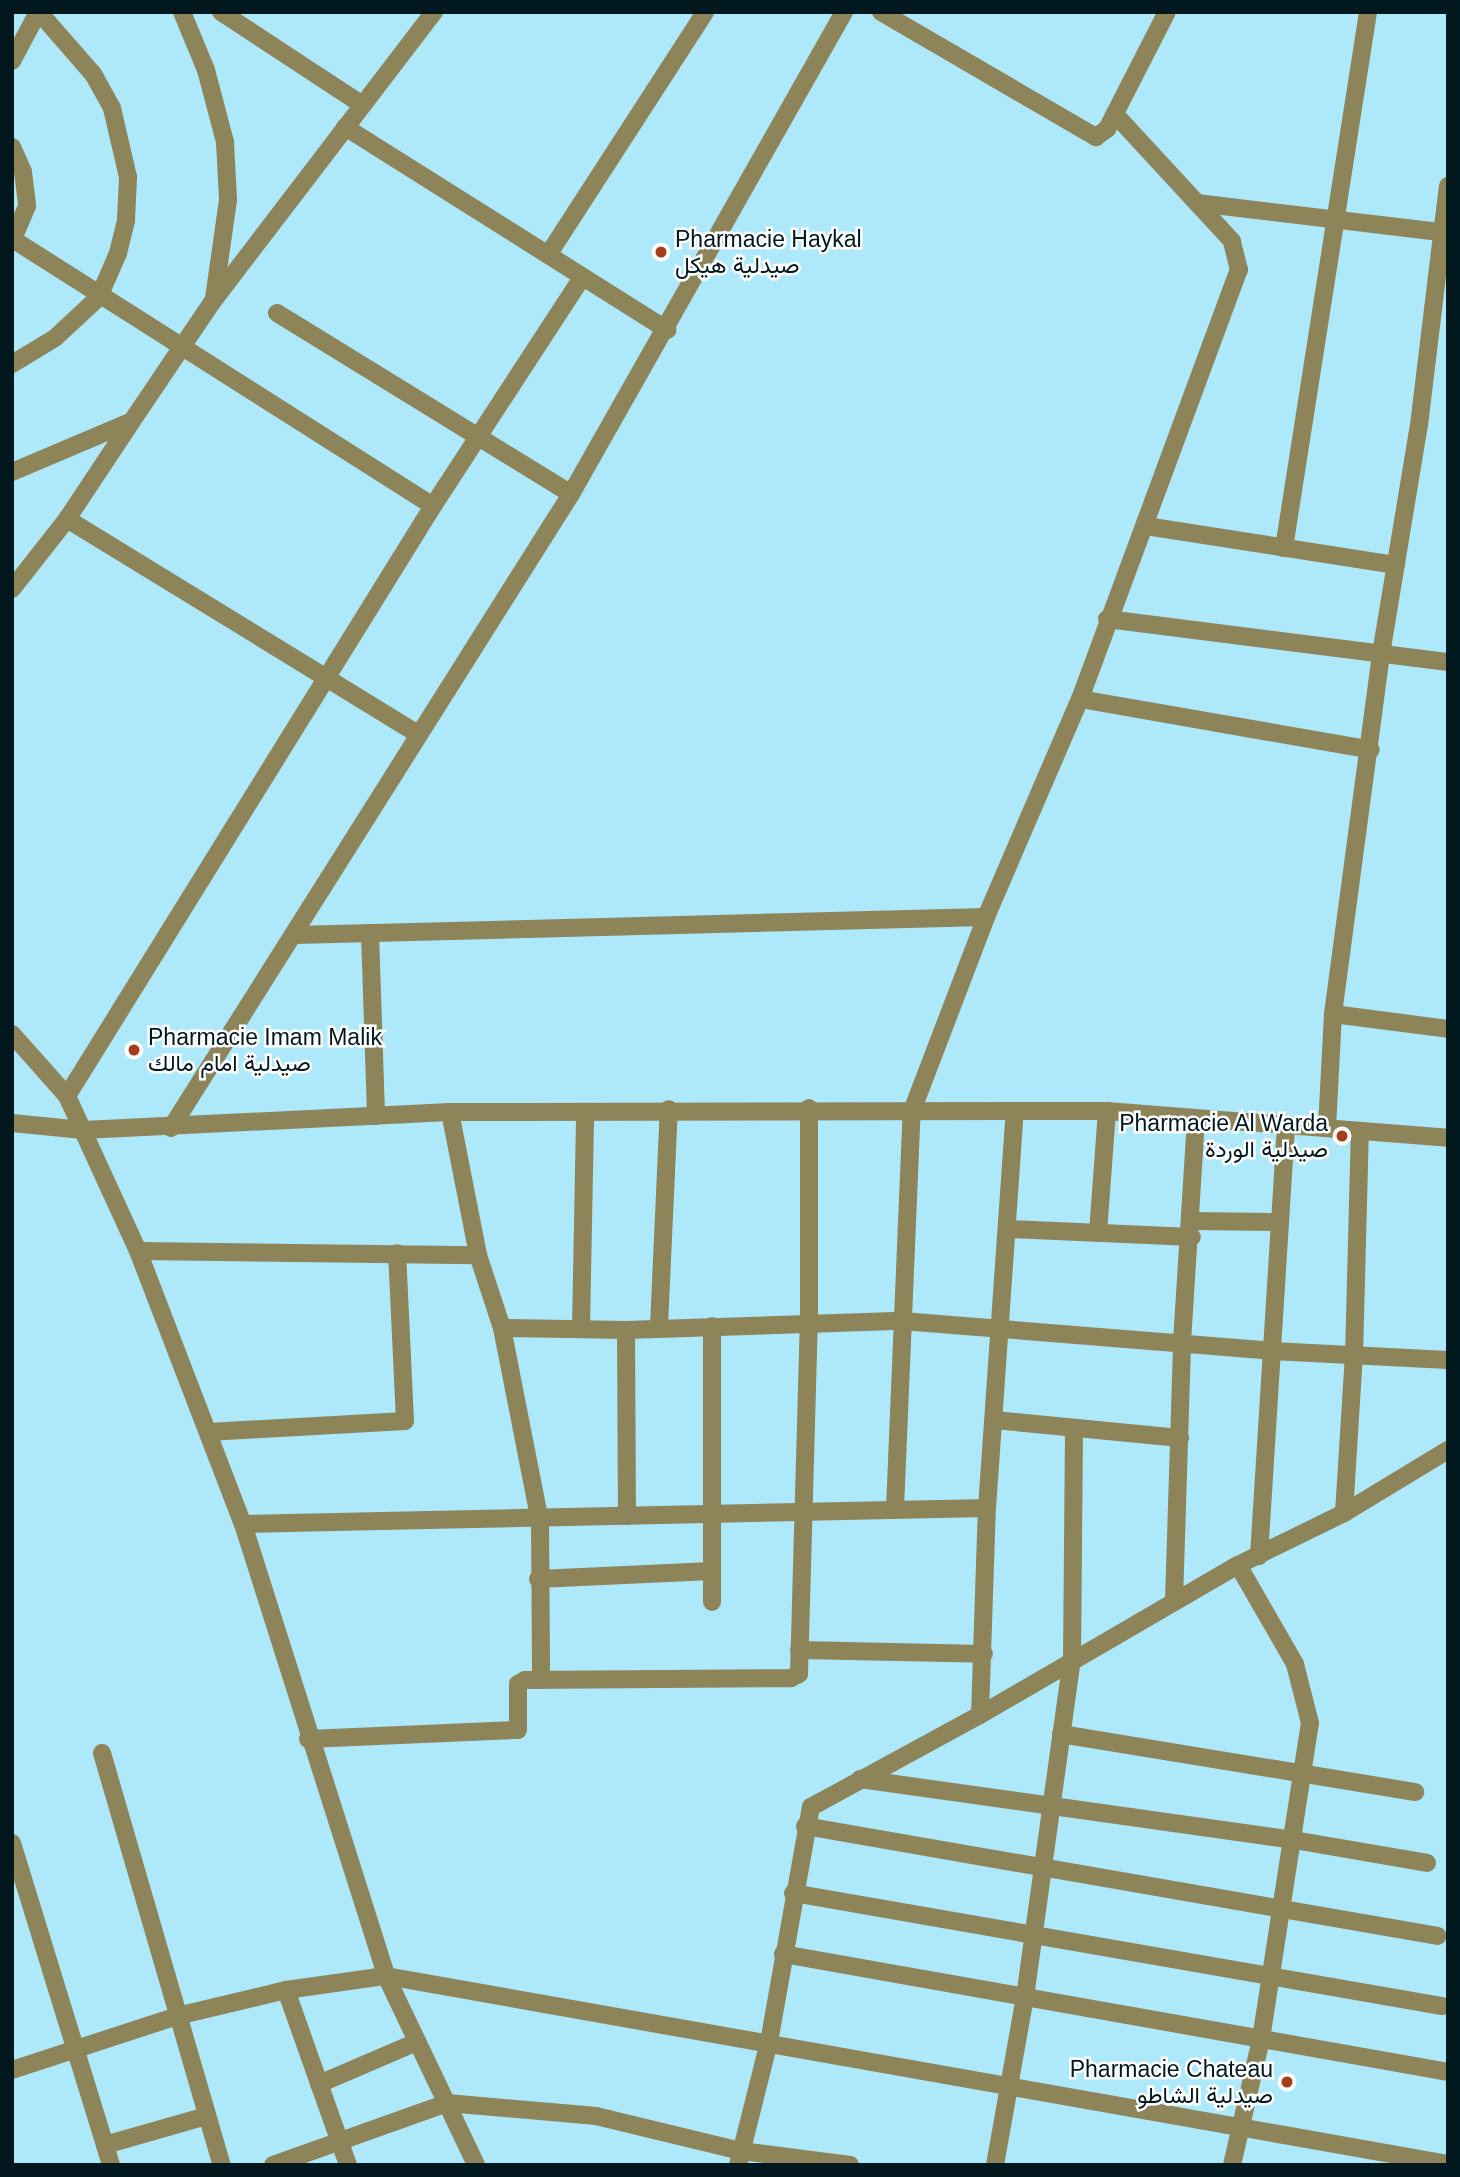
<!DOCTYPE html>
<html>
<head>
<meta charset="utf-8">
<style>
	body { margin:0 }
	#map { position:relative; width:1460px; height:2177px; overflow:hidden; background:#ade9fb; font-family:Helvetica,Vazirmatn,sans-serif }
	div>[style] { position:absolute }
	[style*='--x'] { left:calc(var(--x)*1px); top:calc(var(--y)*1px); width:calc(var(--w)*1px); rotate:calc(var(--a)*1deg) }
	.minor>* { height:18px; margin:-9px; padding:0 9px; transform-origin:9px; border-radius:9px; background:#8e8459 }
	.dots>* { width:19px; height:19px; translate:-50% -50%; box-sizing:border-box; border:4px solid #fff; border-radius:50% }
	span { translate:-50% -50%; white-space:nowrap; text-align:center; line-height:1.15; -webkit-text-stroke:5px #fff; paint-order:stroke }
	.poi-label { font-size:23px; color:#01181e }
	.left { translate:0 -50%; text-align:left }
	.right { translate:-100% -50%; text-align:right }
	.frame { position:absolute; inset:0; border:14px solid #01181e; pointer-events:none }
</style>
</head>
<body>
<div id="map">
	<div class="minor">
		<i style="--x:182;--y:12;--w:63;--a:67.5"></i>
		<i style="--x:206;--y:70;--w:74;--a:75.2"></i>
		<i style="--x:225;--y:142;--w:58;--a:87"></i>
		<i style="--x:228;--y:200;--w:99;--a:98.1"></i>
		<i style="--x:221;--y:12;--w:168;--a:33.3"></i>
		<i style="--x:881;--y:12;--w:249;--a:30.2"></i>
		<i style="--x:1096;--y:137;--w:14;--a:-36"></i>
		<i style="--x:1107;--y:129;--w:131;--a:-62.9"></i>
		<i style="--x:12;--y:61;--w:55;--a:-62"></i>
		<i style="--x:345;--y:127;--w:381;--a:32.2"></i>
		<i style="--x:12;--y:147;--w:27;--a:66"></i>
		<i style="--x:23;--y:172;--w:34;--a:83"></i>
		<i style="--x:27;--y:206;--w:39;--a:113"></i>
		<i style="--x:1197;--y:203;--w:253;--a:6.8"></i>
		<i style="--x:14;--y:240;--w:496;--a:32.4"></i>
		<i style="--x:548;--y:255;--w:289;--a:-57.1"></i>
		<i style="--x:277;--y:313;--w:345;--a:31.6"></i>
		<i style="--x:12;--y:364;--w:50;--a:-31.2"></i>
		<i style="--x:55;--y:338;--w:60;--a:-43"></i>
		<i style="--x:99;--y:297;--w:48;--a:-66.6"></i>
		<i style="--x:118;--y:253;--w:34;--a:-76"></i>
		<i style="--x:126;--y:220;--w:43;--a:-87.3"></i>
		<i style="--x:128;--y:177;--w:71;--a:-103.1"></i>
		<i style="--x:112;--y:108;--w:39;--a:-119"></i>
		<i style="--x:93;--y:74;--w:82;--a:-131.1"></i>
		<i style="--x:12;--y:472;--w:130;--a:-23"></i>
		<i style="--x:132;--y:421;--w:145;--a:-56"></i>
		<i style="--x:213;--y:301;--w:364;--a:-52.6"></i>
		<i style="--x:67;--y:519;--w:409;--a:31.5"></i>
		<i style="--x:1146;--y:526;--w:253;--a:8.9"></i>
		<i style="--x:1284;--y:548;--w:543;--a:-81.09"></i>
		<i style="--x:12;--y:589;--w:89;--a:-51.8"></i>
		<i style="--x:67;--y:519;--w:114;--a:-56.4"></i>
		<i style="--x:1107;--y:619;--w:344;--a:7.2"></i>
		<i style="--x:1080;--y:699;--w:295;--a:9.9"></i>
		<i style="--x:370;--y:933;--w:183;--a:88.1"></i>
		<i style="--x:295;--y:935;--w:691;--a:-1.49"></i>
		<i style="--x:1333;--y:1014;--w:116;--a:7.4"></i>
		<i style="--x:12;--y:1034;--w:83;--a:48.4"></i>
		<i style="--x:67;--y:1096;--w:170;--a:65.4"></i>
		<i style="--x:138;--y:1251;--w:292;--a:69"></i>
		<i style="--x:243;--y:1524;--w:474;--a:72.4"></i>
		<i style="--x:386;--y:1976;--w:209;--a:64.5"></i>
		<i style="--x:67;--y:1096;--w:694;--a:-58.19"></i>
		<i style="--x:433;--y:506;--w:273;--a:-56.9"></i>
		<i style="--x:450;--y:1112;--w:146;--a:78.9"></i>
		<i style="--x:478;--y:1255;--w:77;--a:71.8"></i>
		<i style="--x:502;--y:1328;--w:197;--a:78.9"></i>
		<i style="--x:540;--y:1521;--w:159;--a:89.6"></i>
		<i style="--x:12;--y:1123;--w:71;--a:5.6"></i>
		<i style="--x:83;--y:1130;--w:367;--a:-2.8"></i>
		<i style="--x:450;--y:1112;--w:657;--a:-0.09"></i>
		<i style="--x:1107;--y:1111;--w:342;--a:4.5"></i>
		<i style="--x:171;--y:1128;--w:750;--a:-57.75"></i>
		<i style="--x:571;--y:494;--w:554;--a:-60.47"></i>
		<i style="--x:1327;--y:1128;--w:114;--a:-87"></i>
		<i style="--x:1333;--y:1014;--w:363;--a:-82.4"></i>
		<i style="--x:1381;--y:654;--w:232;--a:-80.6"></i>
		<i style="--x:1419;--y:425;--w:241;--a:-83.1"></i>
		<i style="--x:1193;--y:1221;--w:87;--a:0.7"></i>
		<i style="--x:1009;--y:1229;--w:183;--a:2.5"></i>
		<i style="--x:1098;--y:1233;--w:122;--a:-85.8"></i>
		<i style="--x:138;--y:1251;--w:340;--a:0.7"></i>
		<i style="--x:659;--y:1326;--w:217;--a:-87.4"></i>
		<i style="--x:502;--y:1328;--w:124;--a:0.9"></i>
		<i style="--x:626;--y:1330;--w:276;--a:-1.9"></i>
		<i style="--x:902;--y:1321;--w:371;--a:4.6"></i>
		<i style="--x:1272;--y:1351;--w:176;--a:2.9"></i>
		<i style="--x:581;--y:1328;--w:216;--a:-88.9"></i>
		<i style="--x:626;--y:1330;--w:186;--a:89.7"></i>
		<i style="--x:994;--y:1420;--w:187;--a:5.5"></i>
		<i style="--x:208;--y:1432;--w:197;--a:-3.2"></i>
		<i style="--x:405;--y:1421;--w:168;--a:-92.7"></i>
		<i style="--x:895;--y:1509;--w:398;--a:-87.6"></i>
		<i style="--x:912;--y:1111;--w:208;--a:-69.1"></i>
		<i style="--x:986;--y:917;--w:237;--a:-66.7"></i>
		<i style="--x:1080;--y:699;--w:458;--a:-69.7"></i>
		<i style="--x:1239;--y:270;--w:30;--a:-104"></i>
		<i style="--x:1232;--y:241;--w:173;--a:-132.7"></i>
		<i style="--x:1344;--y:1513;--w:157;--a:-86.4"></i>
		<i style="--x:1354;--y:1356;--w:225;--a:-88.5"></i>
		<i style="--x:243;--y:1524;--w:744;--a:-1.23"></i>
		<i style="--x:1259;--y:1556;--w:432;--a:-86.4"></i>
		<i style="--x:538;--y:1579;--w:174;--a:-2.6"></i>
		<i style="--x:1174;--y:1601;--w:259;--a:-88.2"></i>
		<i style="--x:1182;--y:1342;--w:224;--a:-86.4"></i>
		<i style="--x:712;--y:1602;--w:276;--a:-90"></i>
		<i style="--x:799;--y:1650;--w:185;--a:1.2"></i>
		<i style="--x:980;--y:1715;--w:207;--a:-88.1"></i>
		<i style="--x:987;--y:1508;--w:397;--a:-86"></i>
		<i style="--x:1061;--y:1734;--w:359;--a:9.3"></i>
		<i style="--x:308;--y:1739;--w:210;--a:-2.5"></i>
		<i style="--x:518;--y:1730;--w:46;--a:-90"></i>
		<i style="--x:518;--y:1684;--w:8;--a:-30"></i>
		<i style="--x:525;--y:1680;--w:266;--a:-0.4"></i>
		<i style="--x:791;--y:1678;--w:9;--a:-27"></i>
		<i style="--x:799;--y:1674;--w:352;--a:-88.4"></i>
		<i style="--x:809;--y:1322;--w:214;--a:-90"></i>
		<i style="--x:102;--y:1753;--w:429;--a:73.8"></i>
		<i style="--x:860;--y:1779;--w:438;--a:8"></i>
		<i style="--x:1294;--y:1840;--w:135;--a:9.8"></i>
		<i style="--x:805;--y:1826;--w:642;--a:9.86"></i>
		<i style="--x:12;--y:1843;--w:337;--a:72.9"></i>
		<i style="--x:793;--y:1893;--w:659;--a:9.88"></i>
		<i style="--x:783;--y:1954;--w:675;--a:10.06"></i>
		<i style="--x:286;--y:1990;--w:186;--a:70.5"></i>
		<i style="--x:12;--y:2070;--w:174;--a:-18.1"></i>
		<i style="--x:177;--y:2016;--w:112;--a:-13.4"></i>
		<i style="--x:286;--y:1990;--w:101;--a:-8"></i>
		<i style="--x:386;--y:1976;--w:1079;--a:10.04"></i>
		<i style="--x:319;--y:2084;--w:107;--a:-23.2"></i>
		<i style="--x:105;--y:2145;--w:105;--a:-16"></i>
		<i style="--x:273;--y:2165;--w:185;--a:-19.6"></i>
		<i style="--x:447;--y:2103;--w:150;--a:5"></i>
		<i style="--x:596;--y:2116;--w:149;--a:13.6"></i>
		<i style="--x:741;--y:2151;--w:110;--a:7.3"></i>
		<i style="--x:738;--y:2165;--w:127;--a:-75.9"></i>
		<i style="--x:769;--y:2042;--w:239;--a:-79.9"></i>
		<i style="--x:811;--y:1807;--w:192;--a:-28.6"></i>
		<i style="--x:980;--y:1715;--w:298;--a:-30.2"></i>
		<i style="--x:1238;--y:1565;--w:118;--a:-26.1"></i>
		<i style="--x:1344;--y:1513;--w:122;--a:-31.2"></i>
		<i style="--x:995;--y:2165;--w:171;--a:-79.9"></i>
		<i style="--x:1025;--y:1997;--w:340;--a:-82.1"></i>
		<i style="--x:1072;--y:1660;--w:232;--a:-89.5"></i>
		<i style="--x:1232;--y:2165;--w:129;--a:-77"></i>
		<i style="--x:1261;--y:2039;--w:320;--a:-81.2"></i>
		<i style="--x:1310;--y:1723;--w:61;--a:-104.3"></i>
		<i style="--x:1295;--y:1664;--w:114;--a:-119.9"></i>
	</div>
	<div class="dots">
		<i style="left:661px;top:252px;background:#a53d1c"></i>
		<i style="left:134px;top:1050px;background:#a53d1c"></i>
		<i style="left:1342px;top:1136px;background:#a53d1c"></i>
		<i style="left:1287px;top:2082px;background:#a53d1c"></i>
	</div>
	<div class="poi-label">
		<span class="left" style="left:675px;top:252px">Pharmacie Haykal<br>صيدلية هيكل</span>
		<span class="left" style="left:148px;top:1050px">Pharmacie Imam Malik<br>صيدلية امام مالك</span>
		<span class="right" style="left:1328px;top:1136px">Pharmacie Al Warda<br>صيدلية الوردة</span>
		<span class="right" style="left:1273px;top:2082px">Pharmacie Chateau<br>صيدلية الشاطو</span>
	</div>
	<div class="frame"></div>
</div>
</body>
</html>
